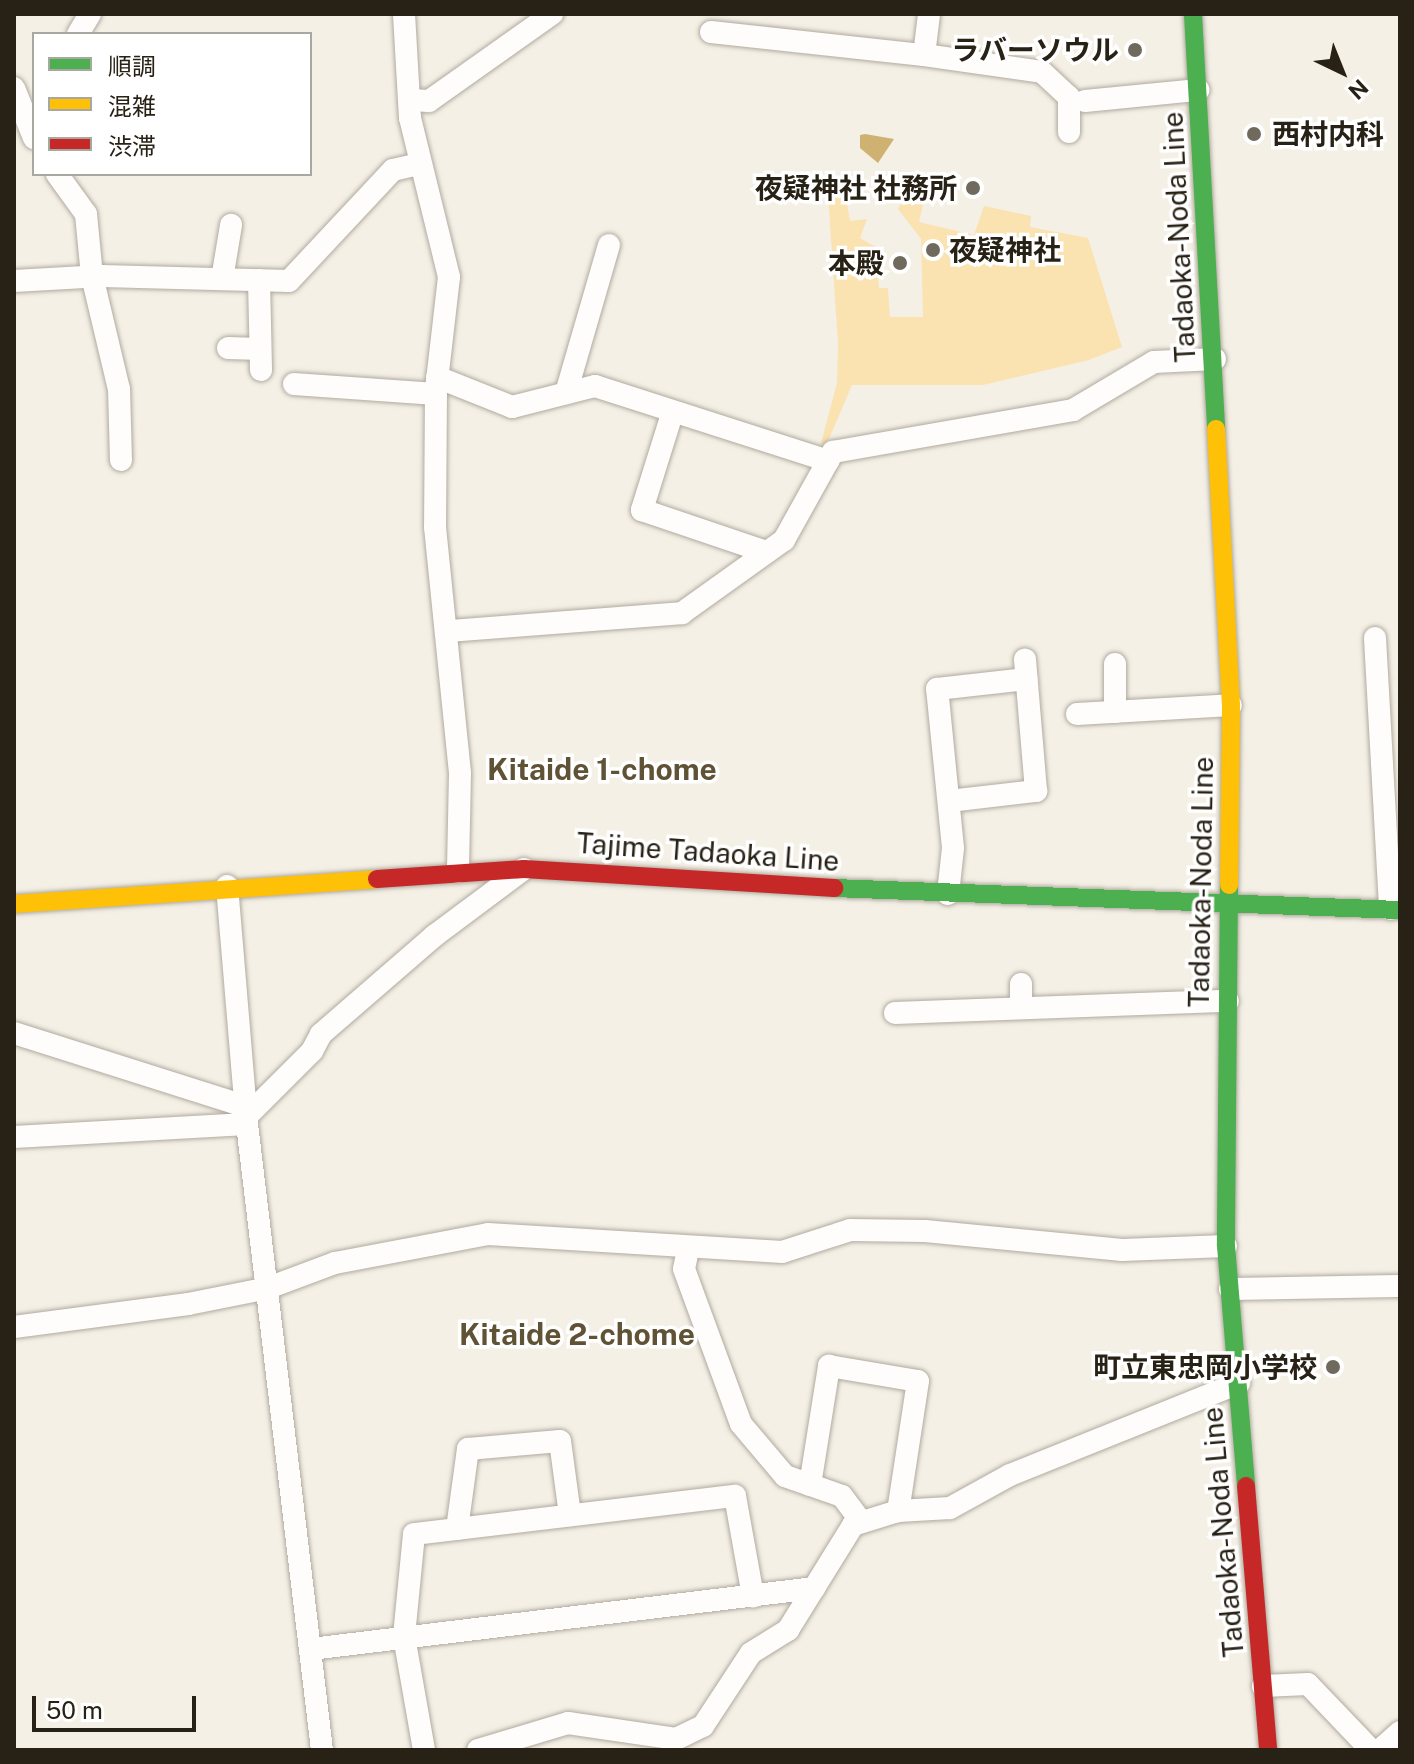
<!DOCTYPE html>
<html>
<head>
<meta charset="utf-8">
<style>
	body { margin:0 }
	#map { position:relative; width:1414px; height:1764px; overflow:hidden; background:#f5f0e5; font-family:"Public Sans","Noto Sans JP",sans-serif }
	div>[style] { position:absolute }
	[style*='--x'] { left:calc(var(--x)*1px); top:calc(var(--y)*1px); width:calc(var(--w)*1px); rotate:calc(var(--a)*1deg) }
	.green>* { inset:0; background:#fae2b1 }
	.water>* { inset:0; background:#cfb271 }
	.roads { filter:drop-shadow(0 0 2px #b0aaa0) drop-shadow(0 0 2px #b0aaa0) }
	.street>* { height:22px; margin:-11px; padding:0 11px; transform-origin:11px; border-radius:11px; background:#fefdfb }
	.fast>* { height:18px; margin:-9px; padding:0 9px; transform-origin:9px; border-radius:9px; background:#4caf50 }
	.slow>* { height:18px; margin:-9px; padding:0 9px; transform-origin:9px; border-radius:9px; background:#ffc107 }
	.jam>* { height:18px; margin:-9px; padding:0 9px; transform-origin:9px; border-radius:9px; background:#c62828 }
	.dots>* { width:22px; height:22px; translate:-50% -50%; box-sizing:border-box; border:4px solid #fff; border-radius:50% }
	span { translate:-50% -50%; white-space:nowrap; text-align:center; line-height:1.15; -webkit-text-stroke:7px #fff; paint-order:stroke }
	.poi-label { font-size:28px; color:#282216; font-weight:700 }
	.right { translate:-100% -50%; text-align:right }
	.left { translate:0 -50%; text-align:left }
	.street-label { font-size:28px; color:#282216 }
	.neighbourhood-label { font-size:30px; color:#605235; font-weight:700 }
	.frame { position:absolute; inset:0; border:16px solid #282216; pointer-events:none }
	.legend { position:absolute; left:32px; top:32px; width:280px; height:144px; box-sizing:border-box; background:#fff; border:2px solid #a9a7a2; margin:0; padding:10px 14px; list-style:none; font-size:24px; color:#282216 }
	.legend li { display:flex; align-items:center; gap:16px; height:40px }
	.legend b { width:40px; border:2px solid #a9a7a2 }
	.north { position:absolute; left:1302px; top:32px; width:80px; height:80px; -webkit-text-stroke:6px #fff; paint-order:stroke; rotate:137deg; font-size:22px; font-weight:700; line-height:32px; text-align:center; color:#282216 }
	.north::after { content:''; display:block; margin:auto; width:28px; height:36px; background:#282216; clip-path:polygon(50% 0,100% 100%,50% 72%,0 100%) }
	.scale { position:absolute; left:32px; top:1696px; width:164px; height:36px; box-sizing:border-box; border:4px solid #282216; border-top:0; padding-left:10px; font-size:24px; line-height:28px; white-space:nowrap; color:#282216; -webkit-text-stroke:6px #fff; paint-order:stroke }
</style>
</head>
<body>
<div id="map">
	<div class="green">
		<i style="clip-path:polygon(907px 191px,925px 196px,919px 222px,974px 235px,984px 206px,1031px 216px,1030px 227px,1088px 238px,1122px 347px,1089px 360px,983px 385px,852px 385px,826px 446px,821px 443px,837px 383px,838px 343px,828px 193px,845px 192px,850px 221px,867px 219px,860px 238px,876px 247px,879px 288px,888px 288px,890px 317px,923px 317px,921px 239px,898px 209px)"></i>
	</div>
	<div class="water">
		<i style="clip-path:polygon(865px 134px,894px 139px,878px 163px,860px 148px,860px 135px)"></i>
	</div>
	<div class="roads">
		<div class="street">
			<i style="--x:404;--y:14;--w:104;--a:86.7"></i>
			<i style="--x:410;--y:118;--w:164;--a:76.2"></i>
			<i style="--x:449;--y:277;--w:114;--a:96.6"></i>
			<i style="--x:436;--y:390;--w:137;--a:90.4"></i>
			<i style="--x:435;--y:527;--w:247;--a:84.2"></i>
			<i style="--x:460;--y:773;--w:99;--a:91.2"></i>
			<i style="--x:711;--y:32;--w:214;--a:6.2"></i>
			<i style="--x:924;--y:55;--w:41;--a:-83"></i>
			<i style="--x:78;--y:34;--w:23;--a:-59"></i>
			<i style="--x:924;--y:55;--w:119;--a:8.2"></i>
			<i style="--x:1042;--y:72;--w:37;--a:43"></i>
			<i style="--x:1069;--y:97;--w:35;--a:90"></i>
			<i style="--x:14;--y:88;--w:54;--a:68.2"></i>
			<i style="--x:410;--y:100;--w:19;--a:3"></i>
			<i style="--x:429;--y:101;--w:151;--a:-35.3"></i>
			<i style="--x:1085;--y:101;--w:114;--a:-5.6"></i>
			<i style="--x:57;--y:174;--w:49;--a:54.1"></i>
			<i style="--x:86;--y:214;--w:62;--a:84.5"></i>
			<i style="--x:92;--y:276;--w:116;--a:76.6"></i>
			<i style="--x:119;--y:389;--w:71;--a:88.4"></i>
			<i style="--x:222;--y:279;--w:55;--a:-80.5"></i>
			<i style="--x:259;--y:280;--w:90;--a:88.7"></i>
			<i style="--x:14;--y:281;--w:88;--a:-3.3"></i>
			<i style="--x:102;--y:276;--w:187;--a:1.5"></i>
			<i style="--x:289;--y:281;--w:152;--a:-46.9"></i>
			<i style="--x:393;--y:170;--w:26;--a:-13"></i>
			<i style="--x:228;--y:348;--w:32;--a:2"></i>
			<i style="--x:437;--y:377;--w:81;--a:21.8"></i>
			<i style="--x:512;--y:407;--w:86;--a:-14.2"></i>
			<i style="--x:595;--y:386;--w:245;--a:17.8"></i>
			<i style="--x:294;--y:384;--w:142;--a:4"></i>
			<i style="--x:566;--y:393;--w:154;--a:-73.8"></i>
			<i style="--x:672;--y:414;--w:101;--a:107.4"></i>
			<i style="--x:642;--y:510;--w:131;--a:18.7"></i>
			<i style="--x:449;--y:631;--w:234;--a:-4.4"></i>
			<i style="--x:682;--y:613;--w:125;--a:-35.6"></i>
			<i style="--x:784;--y:540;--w:101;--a:-60.9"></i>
			<i style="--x:833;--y:452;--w:244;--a:-9.9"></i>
			<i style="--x:1073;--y:410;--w:94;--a:-30.7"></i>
			<i style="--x:1154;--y:362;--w:61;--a:-2.8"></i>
			<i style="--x:1375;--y:638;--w:271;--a:86.8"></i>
			<i style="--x:1115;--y:664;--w:48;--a:90"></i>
			<i style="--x:1077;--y:714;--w:154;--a:-3.3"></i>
			<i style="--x:949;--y:801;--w:88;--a:-6.6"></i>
			<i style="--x:1036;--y:791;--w:132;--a:-94.8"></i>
			<i style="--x:227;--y:886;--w:239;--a:85.2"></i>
			<i style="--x:247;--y:1124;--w:630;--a:83.17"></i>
			<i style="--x:948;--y:894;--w:46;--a:-83.8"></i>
			<i style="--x:953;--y:848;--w:160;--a:-95.7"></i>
			<i style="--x:937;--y:689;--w:90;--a:-6.4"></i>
			<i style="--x:1021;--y:984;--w:22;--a:90"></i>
			<i style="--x:895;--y:1013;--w:333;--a:-2.1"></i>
			<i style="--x:14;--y:1033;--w:244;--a:17.6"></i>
			<i style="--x:248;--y:1115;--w:91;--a:-45"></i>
			<i style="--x:312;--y:1051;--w:19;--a:-62"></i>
			<i style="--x:321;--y:1034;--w:150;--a:-40.9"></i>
			<i style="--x:434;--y:936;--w:112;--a:-36.7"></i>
			<i style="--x:14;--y:1137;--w:233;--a:-3.2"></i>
			<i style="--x:688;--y:1250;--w:19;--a:102"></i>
			<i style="--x:684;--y:1269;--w:165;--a:69.8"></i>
			<i style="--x:741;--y:1424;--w:68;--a:49.8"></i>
			<i style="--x:785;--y:1476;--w:60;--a:19.3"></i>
			<i style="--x:842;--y:1496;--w:31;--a:53"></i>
			<i style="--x:1230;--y:1289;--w:170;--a:-1"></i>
			<i style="--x:14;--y:1327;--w:176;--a:-7.5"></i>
			<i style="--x:188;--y:1304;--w:82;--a:-11.3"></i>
			<i style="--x:268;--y:1288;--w:72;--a:-20.5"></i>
			<i style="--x:335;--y:1263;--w:156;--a:-10.7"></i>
			<i style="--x:488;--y:1234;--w:295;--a:3.5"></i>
			<i style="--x:782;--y:1252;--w:71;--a:-17.9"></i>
			<i style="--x:850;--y:1230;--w:75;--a:0.8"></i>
			<i style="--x:925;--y:1231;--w:198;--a:5.5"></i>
			<i style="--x:1122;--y:1250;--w:104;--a:-2.2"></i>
			<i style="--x:810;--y:1485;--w:121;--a:-80.9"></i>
			<i style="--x:829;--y:1366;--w:90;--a:9.6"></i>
			<i style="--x:918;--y:1381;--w:132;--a:98.7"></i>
			<i style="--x:457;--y:1529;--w:81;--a:-82.2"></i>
			<i style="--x:468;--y:1449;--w:92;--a:-5"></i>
			<i style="--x:560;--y:1441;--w:75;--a:82.3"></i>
			<i style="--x:311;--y:1649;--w:507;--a:-6.91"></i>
			<i style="--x:1263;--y:1686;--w:45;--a:-2.5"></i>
			<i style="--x:1308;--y:1684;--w:91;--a:46.3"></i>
			<i style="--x:424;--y:1750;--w:116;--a:-100"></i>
			<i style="--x:404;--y:1636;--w:102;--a:-84.4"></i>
			<i style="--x:414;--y:1534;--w:323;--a:-6.8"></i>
			<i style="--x:735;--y:1496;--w:102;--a:79.8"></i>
			<i style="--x:478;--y:1750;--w:94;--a:-16.7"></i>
			<i style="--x:568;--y:1723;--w:109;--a:8.4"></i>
			<i style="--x:676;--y:1739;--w:30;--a:-26"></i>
			<i style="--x:703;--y:1726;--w:87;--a:-56.7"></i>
			<i style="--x:751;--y:1653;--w:44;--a:-31.9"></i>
			<i style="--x:788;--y:1630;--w:123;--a:-58.2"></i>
			<i style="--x:853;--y:1525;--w:47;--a:-17.3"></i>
			<i style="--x:898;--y:1511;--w:52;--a:-3.3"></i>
			<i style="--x:950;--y:1508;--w:68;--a:-28.8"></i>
			<i style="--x:1010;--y:1475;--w:247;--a:-21.9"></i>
			<i style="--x:1380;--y:1750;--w:27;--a:-42"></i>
		</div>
		<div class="fast">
			<i style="--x:1193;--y:14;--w:416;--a:86.8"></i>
			<i style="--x:1229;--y:885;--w:361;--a:90.5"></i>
			<i style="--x:1226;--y:1246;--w:241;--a:85.2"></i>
			<i style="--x:834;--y:888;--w:566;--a:2.23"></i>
		</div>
		<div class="slow">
			<i style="--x:1216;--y:429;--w:276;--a:86.9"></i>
			<i style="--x:1231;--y:705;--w:180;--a:90.6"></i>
			<i style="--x:14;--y:904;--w:364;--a:-3.9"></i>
		</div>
		<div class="jam">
			<i style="--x:377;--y:879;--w:147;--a:-3.9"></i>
			<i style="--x:524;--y:869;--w:311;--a:3.5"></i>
			<i style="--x:1246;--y:1486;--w:265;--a:85.2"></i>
		</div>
	</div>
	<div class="dots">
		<i style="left:1135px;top:50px;background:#706a5e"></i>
		<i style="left:1254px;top:134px;background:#706a5e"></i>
		<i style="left:973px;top:188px;background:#706a5e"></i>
		<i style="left:933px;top:250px;background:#706a5e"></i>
		<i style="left:900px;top:263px;background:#706a5e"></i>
		<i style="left:1333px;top:1367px;background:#706a5e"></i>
	</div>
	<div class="poi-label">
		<span class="right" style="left:1119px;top:50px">ラバーソウル</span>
		<span class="left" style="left:1272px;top:134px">西村内科</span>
		<span class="right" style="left:957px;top:188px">夜疑神社 社務所</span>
		<span class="left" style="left:949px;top:250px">夜疑神社</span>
		<span class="right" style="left:884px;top:263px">本殿</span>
		<span class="right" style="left:1317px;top:1367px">町立東忠岡小学校</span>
	</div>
	<div class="street-label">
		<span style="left:1179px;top:237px;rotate:-93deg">Tadaoka-Noda Line</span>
		<span style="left:708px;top:852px;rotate:4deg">Tajime Tadaoka Line</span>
		<span style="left:1201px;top:882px;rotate:-89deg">Tadaoka-Noda Line</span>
		<span style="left:1223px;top:1532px;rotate:-95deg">Tadaoka-Noda Line</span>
	</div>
	<div class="neighbourhood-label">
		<span style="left:602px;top:769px">Kitaide 1-chome</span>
		<span style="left:577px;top:1334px">Kitaide 2-chome</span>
	</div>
	<div class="frame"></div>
	<ul class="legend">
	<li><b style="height:10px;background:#4caf50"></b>順調</li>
	<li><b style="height:10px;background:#ffc107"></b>混雑</li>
	<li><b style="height:10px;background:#c62828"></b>渋滞</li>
	</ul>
	<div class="north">N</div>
	<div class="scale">50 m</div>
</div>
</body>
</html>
